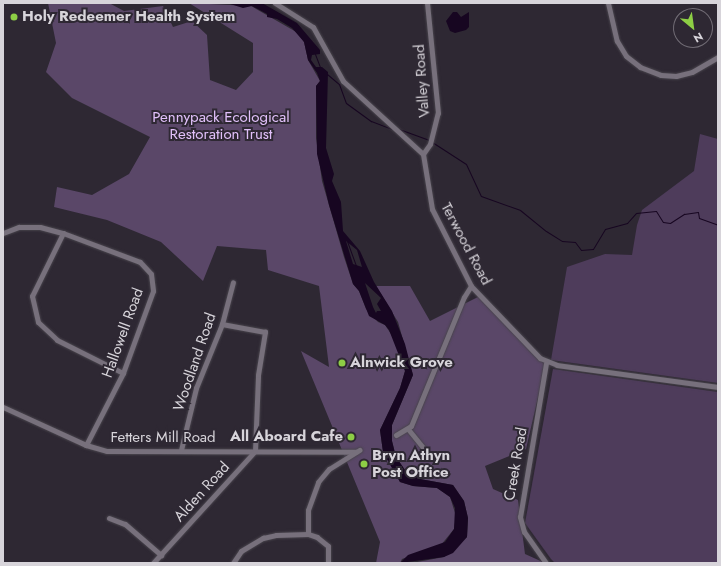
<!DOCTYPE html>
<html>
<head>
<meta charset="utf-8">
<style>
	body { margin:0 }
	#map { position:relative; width:721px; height:566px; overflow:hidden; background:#2e2833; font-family:Jost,sans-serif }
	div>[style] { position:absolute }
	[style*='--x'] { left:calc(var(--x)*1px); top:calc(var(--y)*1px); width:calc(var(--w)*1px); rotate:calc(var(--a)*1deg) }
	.green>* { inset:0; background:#4e3c5b }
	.forest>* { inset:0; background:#5a4768 }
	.water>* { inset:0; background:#170621 }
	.stream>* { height:1px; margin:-0.5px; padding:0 0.5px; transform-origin:0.5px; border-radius:0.5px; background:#170621 }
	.roads { filter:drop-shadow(0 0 1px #48444c) drop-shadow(0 0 1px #48444c) }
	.minor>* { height:5px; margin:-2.5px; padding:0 2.5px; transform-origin:2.5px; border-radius:2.5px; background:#77707c }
	.dots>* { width:11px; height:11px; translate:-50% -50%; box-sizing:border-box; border:2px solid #2e2833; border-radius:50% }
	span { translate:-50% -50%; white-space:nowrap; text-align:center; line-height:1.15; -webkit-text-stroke:4px #2e2833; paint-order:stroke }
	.poi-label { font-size:15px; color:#d7d4da; font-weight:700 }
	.left { translate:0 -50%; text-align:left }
	.right { translate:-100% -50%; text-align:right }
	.street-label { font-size:15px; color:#d7d4da }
	.park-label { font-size:15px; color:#e1c0fa }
	.frame { position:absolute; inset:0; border:4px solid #d7d4da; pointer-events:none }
	.north { position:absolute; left:673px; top:8px; width:40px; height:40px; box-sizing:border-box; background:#2e2833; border:1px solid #726d76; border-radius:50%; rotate:151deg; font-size:11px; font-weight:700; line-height:16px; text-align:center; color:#d7d4da }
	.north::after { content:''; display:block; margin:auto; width:14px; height:18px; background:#8dce45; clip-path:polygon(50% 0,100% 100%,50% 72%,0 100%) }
</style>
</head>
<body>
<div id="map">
	<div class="green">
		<i style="clip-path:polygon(700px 134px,718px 139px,718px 383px,551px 360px,567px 267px,605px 254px,632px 255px,637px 225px,642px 210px,694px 171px)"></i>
		<i style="clip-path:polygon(553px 369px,718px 392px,718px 563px,555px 563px,551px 559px,525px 523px)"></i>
	</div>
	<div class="forest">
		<i style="clip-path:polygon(48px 3px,109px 3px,124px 11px,163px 6px,173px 27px,192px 21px,207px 35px,210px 80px,236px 90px,253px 72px,253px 43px,189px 3px,251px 6px,298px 33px,304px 42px,308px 60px,320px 81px,316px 86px,316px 138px,322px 181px,344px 257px,353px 284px,359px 291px,366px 309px,378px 322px,385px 325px,395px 340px,405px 371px,400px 388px,380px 430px,383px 452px,400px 482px,413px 486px,437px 488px,450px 497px,456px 516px,454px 529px,441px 545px,402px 559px,400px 563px,376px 563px,380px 542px,301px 351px,329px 367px,319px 286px,268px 270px,266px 250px,217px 246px,203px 281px,161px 242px,107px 220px,54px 207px,57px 187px,92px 195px,129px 174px,150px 137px,72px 98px,46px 72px,56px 43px)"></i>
		<i style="clip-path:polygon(376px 286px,410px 286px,430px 321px,480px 296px,546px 363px,526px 449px,485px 466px,493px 489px,518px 500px,525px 554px,545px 563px,412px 563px,444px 557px,467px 537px,468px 518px,464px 501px,453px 485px,420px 479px,405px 470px,396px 457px,392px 441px,392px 425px,413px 375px,398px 322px)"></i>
	</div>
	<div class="water">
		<i style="clip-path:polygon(evenodd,227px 3px,262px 3px,297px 23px,320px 50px,320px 54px,312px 55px,311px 60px,316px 67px,322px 67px,328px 72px,326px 148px,334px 174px,332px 181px,341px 202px,343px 231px,360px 251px,374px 282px,392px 311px,405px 344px,413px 375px,392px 425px,392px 441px,396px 457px,405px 470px,420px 479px,453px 485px,464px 501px,468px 518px,467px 537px,453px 553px,444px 557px,400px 563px,408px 555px,445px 542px,454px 529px,455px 508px,450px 497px,437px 488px,413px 486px,400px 482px,383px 452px,380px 430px,400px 388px,405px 371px,389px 330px,385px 325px,369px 316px,359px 291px,353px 284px,329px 205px,317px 154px,316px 86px,320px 81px,317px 73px,308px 60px,304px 42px,292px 28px,277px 19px,267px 17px,267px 14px,252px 6px,243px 8px,227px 3px,346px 241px,357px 250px,362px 267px,353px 264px,346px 241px,227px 3px,365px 283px,381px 298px,377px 304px,381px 311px,377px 311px,376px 313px,373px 307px,365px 283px)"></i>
		<i style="clip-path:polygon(453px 12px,457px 12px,461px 17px,469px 12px,469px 27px,466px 30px,455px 33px,450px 31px,446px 21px)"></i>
	</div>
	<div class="stream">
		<i style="--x:315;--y:54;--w:14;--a:69"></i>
		<i style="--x:327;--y:74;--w:16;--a:40"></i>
		<i style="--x:339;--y:84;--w:20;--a:70"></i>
		<i style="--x:346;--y:103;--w:31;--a:36"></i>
		<i style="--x:371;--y:121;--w:22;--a:21"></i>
		<i style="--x:399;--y:129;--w:32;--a:20"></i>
		<i style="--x:432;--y:142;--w:40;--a:32.9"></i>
		<i style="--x:466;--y:164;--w:35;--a:65"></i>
		<i style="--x:481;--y:196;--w:41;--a:19.7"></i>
		<i style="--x:520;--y:210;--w:33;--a:39"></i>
		<i style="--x:546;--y:231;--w:19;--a:32"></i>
		<i style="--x:562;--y:241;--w:13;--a:4"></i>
		<i style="--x:575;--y:242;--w:10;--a:53"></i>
		<i style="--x:581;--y:250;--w:12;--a:-5"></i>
		<i style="--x:593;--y:249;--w:23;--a:-59"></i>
		<i style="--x:605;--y:229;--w:23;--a:-15"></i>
		<i style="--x:627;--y:223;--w:13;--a:-48"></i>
		<i style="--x:636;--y:213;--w:20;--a:-6"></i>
		<i style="--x:656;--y:211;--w:13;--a:58"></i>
		<i style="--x:663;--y:222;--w:7;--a:8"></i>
		<i style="--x:670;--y:223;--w:17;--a:-33"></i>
		<i style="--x:684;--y:214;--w:14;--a:-8"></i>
		<i style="--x:698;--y:212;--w:6;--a:81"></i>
		<i style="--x:699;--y:218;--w:20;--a:20"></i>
		<i style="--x:347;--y:241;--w:27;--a:70"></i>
	</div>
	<div class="roads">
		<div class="minor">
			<i style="--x:275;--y:3;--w:45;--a:32.3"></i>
			<i style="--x:313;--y:27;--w:62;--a:60.9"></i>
			<i style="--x:343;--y:81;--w:108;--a:42.4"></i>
			<i style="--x:423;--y:154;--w:56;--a:80.7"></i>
			<i style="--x:432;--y:209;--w:86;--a:63.1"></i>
			<i style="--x:471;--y:286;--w:100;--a:46.2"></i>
			<i style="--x:540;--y:358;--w:18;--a:22"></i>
			<i style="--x:557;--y:365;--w:162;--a:7.8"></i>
			<i style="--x:608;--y:3;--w:39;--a:77"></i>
			<i style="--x:617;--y:41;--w:17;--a:59"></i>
			<i style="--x:626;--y:56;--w:18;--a:38"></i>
			<i style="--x:640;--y:67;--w:22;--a:21"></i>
			<i style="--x:661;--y:75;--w:15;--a:4"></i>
			<i style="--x:676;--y:76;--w:16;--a:-14"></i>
			<i style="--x:692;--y:72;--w:30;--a:-30"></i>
			<i style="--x:423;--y:154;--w:12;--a:-55"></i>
			<i style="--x:430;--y:144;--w:32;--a:-76"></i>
			<i style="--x:438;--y:113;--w:111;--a:-95.7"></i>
			<i style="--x:3;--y:233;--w:17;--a:-21"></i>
			<i style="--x:19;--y:227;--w:21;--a:0"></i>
			<i style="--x:40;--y:227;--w:24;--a:15"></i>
			<i style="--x:63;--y:233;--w:82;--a:20.6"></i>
			<i style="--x:140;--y:262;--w:16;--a:47"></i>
			<i style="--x:151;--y:274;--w:17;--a:83"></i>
			<i style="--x:153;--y:291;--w:87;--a:110.1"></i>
			<i style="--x:123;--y:373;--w:81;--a:117.2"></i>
			<i style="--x:63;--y:233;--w:70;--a:116.2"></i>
			<i style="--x:32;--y:296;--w:27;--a:77"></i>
			<i style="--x:38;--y:322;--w:26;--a:43"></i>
			<i style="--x:57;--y:340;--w:74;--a:26.6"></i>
			<i style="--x:3;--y:407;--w:91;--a:24.6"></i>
			<i style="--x:86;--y:445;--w:22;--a:16"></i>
			<i style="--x:107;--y:451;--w:249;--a:0.2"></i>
			<i style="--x:408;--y:429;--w:28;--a:51"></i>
			<i style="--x:396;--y:435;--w:17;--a:-31"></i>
			<i style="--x:411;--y:426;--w:139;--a:-67.7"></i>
			<i style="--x:464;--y:297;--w:13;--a:-58"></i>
			<i style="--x:181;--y:450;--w:64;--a:-76.4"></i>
			<i style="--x:196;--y:388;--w:69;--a:-67.9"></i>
			<i style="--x:222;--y:324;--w:43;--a:-75.3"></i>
			<i style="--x:109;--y:518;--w:17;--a:21"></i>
			<i style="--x:125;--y:524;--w:48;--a:40.7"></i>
			<i style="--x:153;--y:563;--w:151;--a:-47.7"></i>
			<i style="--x:255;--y:451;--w:76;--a:-87.7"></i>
			<i style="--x:258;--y:375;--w:44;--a:-80.8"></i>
			<i style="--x:265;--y:332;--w:44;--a:-169.5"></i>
			<i style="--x:233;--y:563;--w:14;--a:-56"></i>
			<i style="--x:241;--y:551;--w:26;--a:-31"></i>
			<i style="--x:263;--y:538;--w:13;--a:-13"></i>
			<i style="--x:276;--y:535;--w:32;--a:-2"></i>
			<i style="--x:328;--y:563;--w:17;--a:-90"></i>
			<i style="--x:328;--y:546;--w:14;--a:-141"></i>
			<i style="--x:317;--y:537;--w:9;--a:-162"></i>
			<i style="--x:308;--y:534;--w:24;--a:-90"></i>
			<i style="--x:308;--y:510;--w:30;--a:-70"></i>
			<i style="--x:318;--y:482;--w:17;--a:-50"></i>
			<i style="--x:329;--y:469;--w:36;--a:-32"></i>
			<i style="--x:546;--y:563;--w:38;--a:-125"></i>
			<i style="--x:524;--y:532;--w:16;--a:-105"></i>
			<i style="--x:520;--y:517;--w:156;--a:-80.4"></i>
		</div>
	</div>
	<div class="dots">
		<i style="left:14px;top:17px;background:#8dce45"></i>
		<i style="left:342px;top:363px;background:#8dce45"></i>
		<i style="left:351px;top:437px;background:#8dce45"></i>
		<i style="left:364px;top:464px;background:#8dce45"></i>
	</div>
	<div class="poi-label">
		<span class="left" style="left:22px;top:17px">Holy Redeemer Health System</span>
		<span class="left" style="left:350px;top:363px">Alnwick Grove</span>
		<span class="right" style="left:343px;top:437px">All Aboard Cafe</span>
		<span class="left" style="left:372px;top:464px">Bryn Athyn<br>Post Office</span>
	</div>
	<div class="street-label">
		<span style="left:422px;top:81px;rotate:-94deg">Valley Road</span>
		<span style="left:466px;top:244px;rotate:62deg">Terwood Road</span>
		<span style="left:123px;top:333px;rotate:-70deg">Hallowell Road</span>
		<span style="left:195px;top:362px;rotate:-71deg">Woodland Road</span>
		<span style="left:163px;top:438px">Fetters Mill Road</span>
		<span style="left:516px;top:464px;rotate:-80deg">Creek Road</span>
		<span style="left:202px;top:492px;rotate:-48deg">Alden Road</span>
	</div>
	<div class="park-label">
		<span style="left:221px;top:126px">Pennypack Ecological<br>Restoration Trust</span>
	</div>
	<div class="frame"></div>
	<div class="north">N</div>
</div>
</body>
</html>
